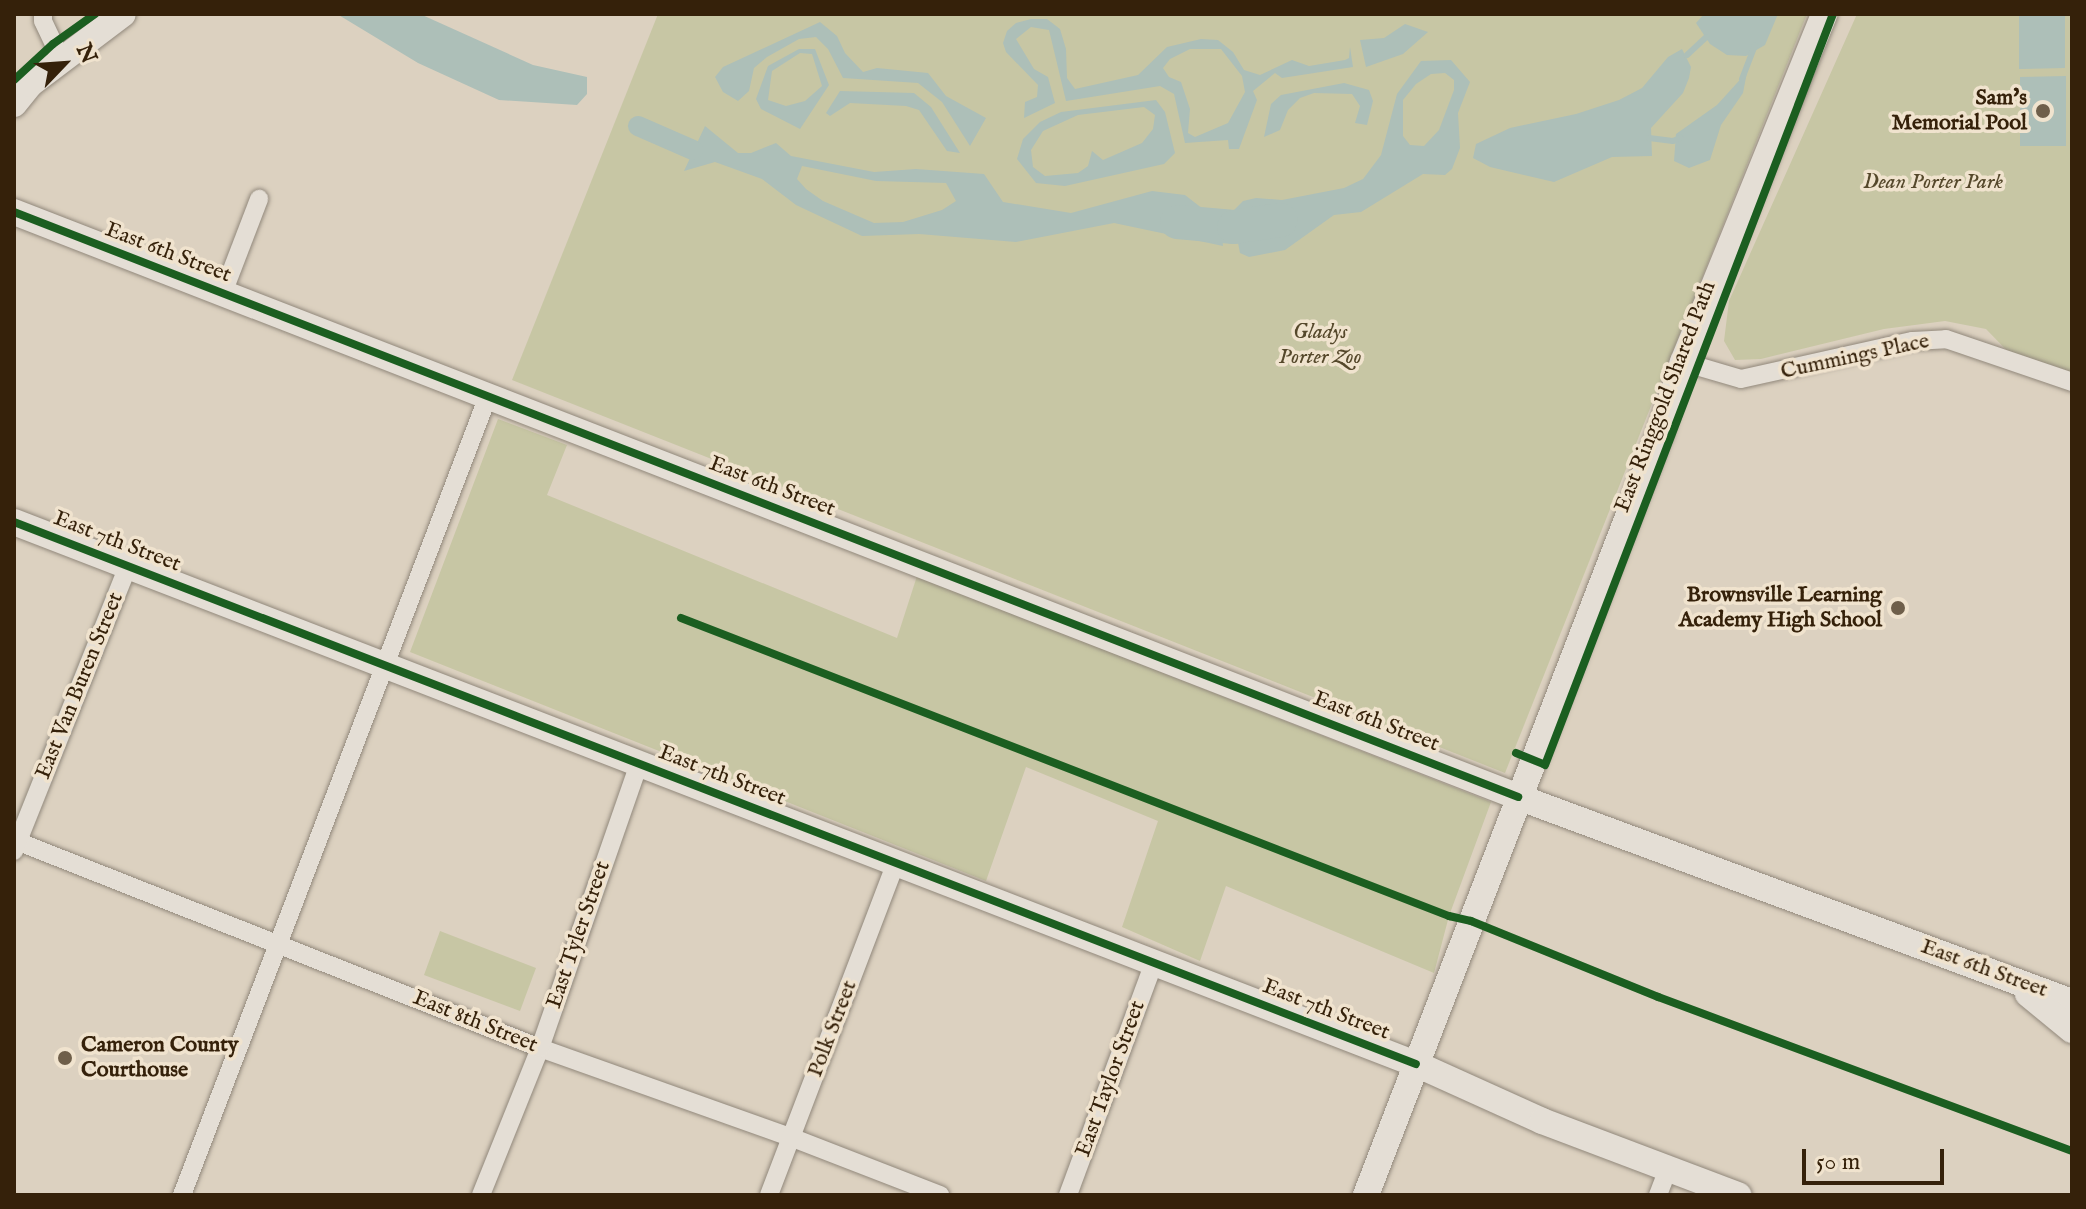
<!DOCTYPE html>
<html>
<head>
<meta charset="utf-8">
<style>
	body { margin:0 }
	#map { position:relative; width:2086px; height:1209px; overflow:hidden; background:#dcd1c0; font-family:"IM FELL English",serif }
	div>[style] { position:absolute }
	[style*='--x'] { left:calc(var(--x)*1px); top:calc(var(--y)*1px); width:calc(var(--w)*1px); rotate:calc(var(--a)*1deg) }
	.green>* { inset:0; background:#c7c6a4 }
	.water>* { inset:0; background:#adbfb8 }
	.stream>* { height:6px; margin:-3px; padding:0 3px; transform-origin:3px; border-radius:3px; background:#adbfb8 }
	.canal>* { height:20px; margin:-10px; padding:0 10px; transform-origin:10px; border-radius:10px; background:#adbfb8 }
	.river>* { height:34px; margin:-17px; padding:0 17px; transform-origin:17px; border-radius:17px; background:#adbfb8 }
	.roads { filter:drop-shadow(0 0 2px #91887b) drop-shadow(0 0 2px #91887b) }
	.street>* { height:18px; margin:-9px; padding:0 9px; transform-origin:9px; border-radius:9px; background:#e4ded5 }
	.secondary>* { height:26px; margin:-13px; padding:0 13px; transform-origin:13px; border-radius:13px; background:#e4ded5 }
	.cycleway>* { height:8px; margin:-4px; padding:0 4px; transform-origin:4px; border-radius:4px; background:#1b5e20 }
	.dots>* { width:22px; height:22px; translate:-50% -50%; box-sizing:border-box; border:4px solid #f0e3ce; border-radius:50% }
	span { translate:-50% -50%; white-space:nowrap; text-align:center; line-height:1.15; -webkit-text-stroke:7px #f0e3ce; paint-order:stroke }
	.poi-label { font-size:22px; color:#35210a; font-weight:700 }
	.right { translate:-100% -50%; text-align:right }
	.left { translate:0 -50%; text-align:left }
	.park-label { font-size:22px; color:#55482b; font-style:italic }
	.street-label { font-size:22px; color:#35210a }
	.frame { position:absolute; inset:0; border:16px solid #35210a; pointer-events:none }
	.north { position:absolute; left:24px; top:24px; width:80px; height:80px; -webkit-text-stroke:6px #f0e3ce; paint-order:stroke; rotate:65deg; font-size:22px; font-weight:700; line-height:32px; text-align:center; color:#35210a }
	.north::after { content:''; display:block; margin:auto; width:28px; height:36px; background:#35210a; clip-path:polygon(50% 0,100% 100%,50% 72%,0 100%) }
	.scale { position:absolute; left:1802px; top:1149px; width:142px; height:36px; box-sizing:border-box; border:4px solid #35210a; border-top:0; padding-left:10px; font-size:24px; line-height:28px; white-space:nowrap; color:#35210a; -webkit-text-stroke:6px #f0e3ce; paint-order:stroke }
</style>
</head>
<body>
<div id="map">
	<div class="green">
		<i style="clip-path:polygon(658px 14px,1807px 14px,1505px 773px,512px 380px)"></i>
		<i style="clip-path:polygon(1857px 14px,2072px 14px,2072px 382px,2017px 361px,1986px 329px,1945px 321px,1884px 329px,1761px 359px,1735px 360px,1724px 341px,1729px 301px)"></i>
		<i style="clip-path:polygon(498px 419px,567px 445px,547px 495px,897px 638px,917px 576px,1491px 802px,1449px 916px,1434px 973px,1226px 886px,1200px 961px,1122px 927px,1158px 821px,1026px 767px,986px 881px,410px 652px)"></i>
		<i style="clip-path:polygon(440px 931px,536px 968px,520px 1011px,424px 975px)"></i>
	</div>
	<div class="water">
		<i style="clip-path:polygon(337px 14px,420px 14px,533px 65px,587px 77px,587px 94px,577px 105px,499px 100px,418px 63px)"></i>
		<i style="clip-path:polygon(1704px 14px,1778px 14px,1765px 45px,1746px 56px,1727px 55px,1710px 44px,1696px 23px)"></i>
		<i style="clip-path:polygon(2019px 14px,2065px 14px,2065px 68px,2019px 69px)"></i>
		<i style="clip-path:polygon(evenodd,1031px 19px,1047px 19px,1060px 29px,1066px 49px,1067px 78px,1075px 89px,1138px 75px,1167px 47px,1201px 39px,1218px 40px,1233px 52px,1244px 70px,1260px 75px,1292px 60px,1309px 66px,1345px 60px,1349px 58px,1350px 47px,1353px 67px,1282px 78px,1275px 73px,1253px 91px,1257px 100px,1239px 149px,1229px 149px,1228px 140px,1185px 143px,1174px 94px,1160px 86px,1066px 101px,1049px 30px,1031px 27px,1016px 39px,1034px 69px,1048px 77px,1055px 103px,1024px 118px,1025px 102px,1037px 97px,1038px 85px,1006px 52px,1003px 43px,1007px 31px,1016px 23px,1031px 19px,1190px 49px,1221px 49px,1242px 76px,1245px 92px,1228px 123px,1195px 137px,1188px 133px,1190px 109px,1181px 82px,1169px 77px,1163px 68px,1170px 59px,1190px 49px)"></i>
		<i style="clip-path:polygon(820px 22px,837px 36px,845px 53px,863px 72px,877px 68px,928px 73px,946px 96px,986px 118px,970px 146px,942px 102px,918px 83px,843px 78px,828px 49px,816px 37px,799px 39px,767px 57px,754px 68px,749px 91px,738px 101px,723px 92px,715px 77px,723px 67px)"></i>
		<i style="clip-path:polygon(1405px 24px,1428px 32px,1403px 54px,1366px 67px,1360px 40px,1384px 38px)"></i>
		<i style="clip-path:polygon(evenodd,799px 49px,815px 49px,829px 85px,800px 129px,761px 109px,756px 99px,768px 66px,799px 49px,800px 53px,812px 54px,822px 86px,805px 101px,786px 106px,768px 100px,772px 71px,800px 53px)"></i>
		<i style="clip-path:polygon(1682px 49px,1691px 67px,1689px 78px,1683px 93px,1651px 128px,1652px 156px,1612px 157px,1554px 182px,1490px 167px,1473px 158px,1476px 144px,1510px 128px,1576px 114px,1619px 100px,1642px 88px,1668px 57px)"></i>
		<i style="clip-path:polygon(evenodd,1451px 60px,1470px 82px,1458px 113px,1460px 148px,1452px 169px,1445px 175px,1423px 174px,1361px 212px,1334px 215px,1285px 250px,1249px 257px,1240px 253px,1232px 212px,1243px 201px,1256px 198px,1282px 200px,1344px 188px,1363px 179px,1381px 155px,1397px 94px,1421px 61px,1451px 60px,1445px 73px,1454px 80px,1454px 90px,1439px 130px,1424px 146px,1410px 145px,1403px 136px,1403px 100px,1416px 84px,1431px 74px,1445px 73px)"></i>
		<i style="clip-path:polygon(1747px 72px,1743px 93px,1721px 125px,1710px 160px,1689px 168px,1674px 161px,1676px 134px,1717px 105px)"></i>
		<i style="clip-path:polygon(2066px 76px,2066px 146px,2020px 146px,2020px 77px)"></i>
		<i style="clip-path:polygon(1344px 83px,1369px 90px,1373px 101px,1367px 125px,1355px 123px,1360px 106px,1352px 94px,1314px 93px,1300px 98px,1288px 110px,1280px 130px,1264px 137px,1271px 104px,1281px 95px)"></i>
		<i style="clip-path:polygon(840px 91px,914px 93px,931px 107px,960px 153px,947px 151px,919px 110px,906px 106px,850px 103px,830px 116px,826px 113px)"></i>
		<i style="clip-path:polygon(evenodd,1156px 100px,1165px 112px,1175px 153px,1164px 164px,1065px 186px,1036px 183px,1017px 159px,1023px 139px,1040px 122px,1061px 112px,1156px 100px,1144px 107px,1155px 115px,1153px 129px,1142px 143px,1103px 160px,1092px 151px,1088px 166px,1078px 173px,1045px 176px,1033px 167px,1031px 150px,1043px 131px,1078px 115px,1144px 107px)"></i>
		<i style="clip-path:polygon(evenodd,705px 126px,738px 153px,751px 153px,776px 143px,791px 156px,874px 172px,916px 169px,984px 174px,1003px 202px,1071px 213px,1152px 191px,1185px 195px,1221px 223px,1223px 246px,1114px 223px,1016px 242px,919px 234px,862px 236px,796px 205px,762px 179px,715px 162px,684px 171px,705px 126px,802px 166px,876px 181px,946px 183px,956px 201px,942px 210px,903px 222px,874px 223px,823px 201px,806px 189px,797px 179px,802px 166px)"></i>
	</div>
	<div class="stream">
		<i style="--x:1687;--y:55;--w:26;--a:-43"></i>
		<i style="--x:1742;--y:79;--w:36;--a:-69"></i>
		<i style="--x:1649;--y:138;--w:24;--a:7"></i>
		<i style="--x:1673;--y:141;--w:8;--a:-23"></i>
	</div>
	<div class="canal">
		<i style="--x:638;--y:126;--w:60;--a:23.6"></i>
	</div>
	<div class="river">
		<i style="--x:1177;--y:222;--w:57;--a:5"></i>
		<i style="--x:1234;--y:227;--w:47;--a:-8.7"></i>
	</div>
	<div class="roads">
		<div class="street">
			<i style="--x:43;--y:14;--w:7;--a:90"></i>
			<i style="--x:43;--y:21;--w:42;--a:64.7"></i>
			<i style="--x:223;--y:293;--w:101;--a:-69"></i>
			<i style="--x:1683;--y:362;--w:60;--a:16.3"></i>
			<i style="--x:1741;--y:379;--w:176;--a:-12.5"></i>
			<i style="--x:1913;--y:341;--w:33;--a:-3"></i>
			<i style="--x:1946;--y:339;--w:133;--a:18.8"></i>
			<i style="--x:14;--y:840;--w:566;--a:21.58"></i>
			<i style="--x:540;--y:1048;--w:269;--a:19.6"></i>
			<i style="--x:793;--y:1138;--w:158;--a:21.2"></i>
			<i style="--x:14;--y:851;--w:307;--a:-68.2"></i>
			<i style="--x:182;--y:1195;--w:856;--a:-69.04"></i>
			<i style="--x:481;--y:1195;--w:158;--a:-68.1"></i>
			<i style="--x:540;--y:1048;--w:302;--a:-70.8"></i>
			<i style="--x:769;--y:1195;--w:355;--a:-69.1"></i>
			<i style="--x:1068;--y:1195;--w:247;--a:-69.7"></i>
			<i style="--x:1658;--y:1195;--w:26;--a:-69"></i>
		</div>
		<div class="secondary">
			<i style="--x:14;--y:104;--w:26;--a:-51"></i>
			<i style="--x:30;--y:84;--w:116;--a:-37"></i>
			<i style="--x:14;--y:212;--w:1614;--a:21.25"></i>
			<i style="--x:1518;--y:797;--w:591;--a:20.31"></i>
			<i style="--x:14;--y:522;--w:1503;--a:21.14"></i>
			<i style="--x:1416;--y:1064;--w:138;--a:24.3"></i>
			<i style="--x:1542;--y:1121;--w:210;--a:20.7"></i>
			<i style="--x:2028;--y:994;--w:57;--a:39.3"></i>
			<i style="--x:1366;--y:1195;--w:816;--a:-68.88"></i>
			<i style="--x:1660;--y:434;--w:76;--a:-72.3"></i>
			<i style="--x:1683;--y:362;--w:375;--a:-67.9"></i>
		</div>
	</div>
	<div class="cycleway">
		<i style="--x:14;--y:80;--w:53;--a:-42.7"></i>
		<i style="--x:53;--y:44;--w:52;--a:-35.5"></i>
		<i style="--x:14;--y:212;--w:1614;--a:21.25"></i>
		<i style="--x:14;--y:522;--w:1503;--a:21.14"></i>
		<i style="--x:681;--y:618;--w:824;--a:21.21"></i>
		<i style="--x:1449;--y:916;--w:23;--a:13"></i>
		<i style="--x:1471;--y:921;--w:202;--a:22.1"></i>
		<i style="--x:1658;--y:997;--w:442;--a:20.4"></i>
		<i style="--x:1516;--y:753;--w:31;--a:22"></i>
		<i style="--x:1545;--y:765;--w:804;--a:-69.02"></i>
	</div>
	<div class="dots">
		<i style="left:2043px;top:111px;background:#6f5f4a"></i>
		<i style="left:1898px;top:608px;background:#6f5f4a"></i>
		<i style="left:65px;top:1058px;background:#6f5f4a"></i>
	</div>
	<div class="poi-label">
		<span class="right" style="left:2027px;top:111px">Sam's<br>Memorial Pool</span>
		<span class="right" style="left:1882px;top:608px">Brownsville Learning<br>Academy High School</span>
		<span class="left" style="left:81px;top:1058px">Cameron County<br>Courthouse</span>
	</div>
	<div class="park-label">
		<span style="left:1933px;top:183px">Dean Porter Park</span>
		<span style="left:1320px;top:345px">Gladys<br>Porter Zoo</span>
	</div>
	<div class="street-label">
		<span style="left:168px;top:253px;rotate:21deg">East 6th Street</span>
		<span style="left:1855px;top:357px;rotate:-12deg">Cummings Place</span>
		<span style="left:1666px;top:397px;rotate:-69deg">East Ringgold Shared Path</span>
		<span style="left:772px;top:487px;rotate:21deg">East 6th Street</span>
		<span style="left:117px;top:542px;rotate:21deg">East 7th Street</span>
		<span style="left:80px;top:686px;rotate:-68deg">East Van Buren Street</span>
		<span style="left:1376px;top:722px;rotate:21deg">East 6th Street</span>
		<span style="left:722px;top:776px;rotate:21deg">East 7th Street</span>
		<span style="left:579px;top:935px;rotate:-71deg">East Tyler Street</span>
		<span style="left:1984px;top:969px;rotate:20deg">East 6th Street</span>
		<span style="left:1326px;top:1010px;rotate:21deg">East 7th Street</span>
		<span style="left:475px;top:1022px;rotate:22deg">East 8th Street</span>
		<span style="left:833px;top:1029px;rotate:-69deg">Polk Street</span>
		<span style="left:1111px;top:1079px;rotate:-70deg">East Taylor Street</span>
	</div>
	<div class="frame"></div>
	<div class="north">N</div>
	<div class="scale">50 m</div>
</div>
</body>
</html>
